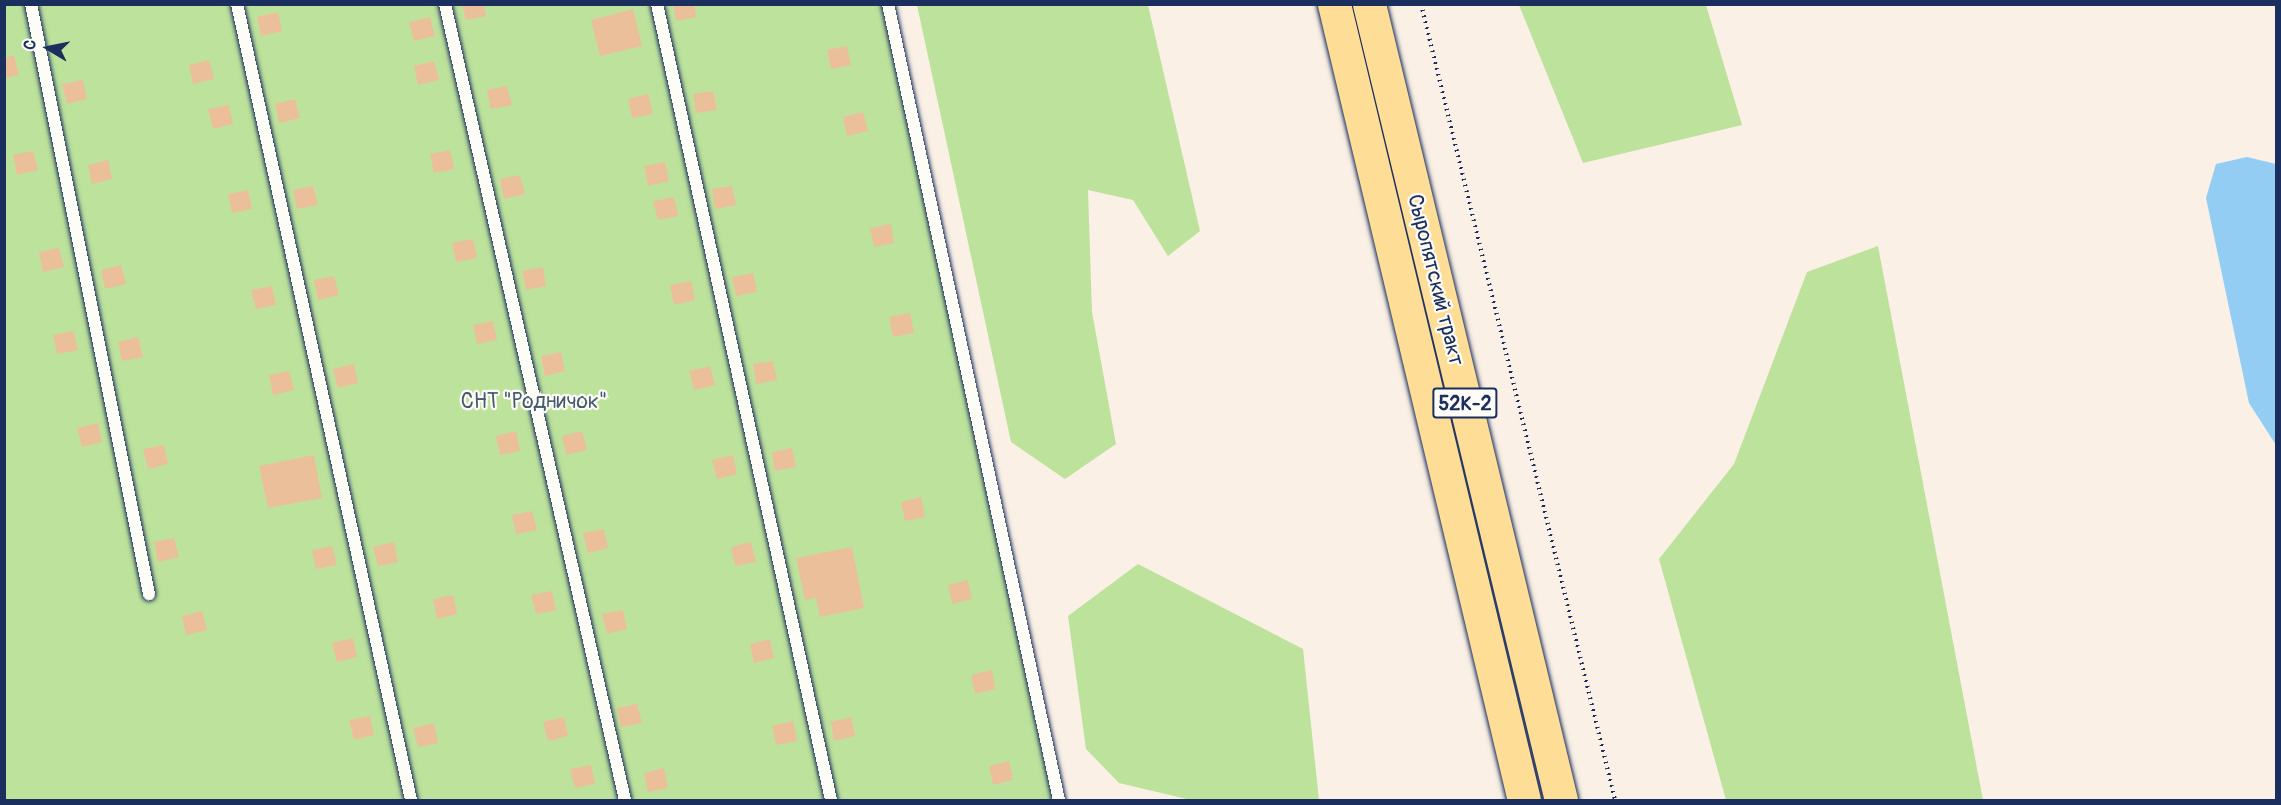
<!DOCTYPE html>
<html>
<head>
<meta charset="utf-8">
<style>
	body { margin:0 }
	#map { position:relative; width:2281px; height:805px; overflow:hidden; background:#faf0e5; font-family:Pangolin,sans-serif }
	div>[style] { position:absolute }
	[style*='--x'] { left:calc(var(--x)*1px); top:calc(var(--y)*1px); width:calc(var(--w)*1px); rotate:calc(var(--a)*1deg) }
	.green>* { inset:0; background:#bde29c }
	.water>* { inset:0; background:#94cdf3 }
	.building>* { inset:0; background:#ecbf9b }
	.path>* { height:4px; margin-top:-2px; transform-origin:0; background:repeating-linear-gradient(90deg,#1b2f5e 0 1.5px,transparent 0 6px) }
	.roads { filter:drop-shadow(0 0 2px #1b2f5e) drop-shadow(0 0 2px #1b2f5e) }
	.service>* { height:12px; margin:-6px; padding:0 6px; transform-origin:6px; border-radius:6px; background:#fdfcf7 }
	.primary>* { height:33px; margin:-16.5px; padding:0 16.5px; transform-origin:16.5px; border-radius:16.5px; background:#fedd96 }
	span { translate:-50% -50%; white-space:nowrap; text-align:center; line-height:1.15; -webkit-text-stroke:4.5px #fdfcf7; paint-order:stroke }
	.shield-label span { padding:2px 4px; background:#fdfcf7; border:2px solid; border-radius:4px; -webkit-text-stroke-width:0 }
	.shield-label { font-size:20px; color:#1b2f5e; font-weight:700 }
	.street-label { font-size:21px; color:#1b2f5e }
	.park-label { font-size:21px; color:#445c6e }
	.frame { position:absolute; inset:0; border:6px solid #1b2f5e; pointer-events:none }
	.north { position:absolute; left:18px; top:18px; width:60px; height:60px; -webkit-text-stroke:4px #fdfcf7; paint-order:stroke; rotate:280deg; font-size:16px; font-weight:700; line-height:24px; text-align:center; color:#1b2f5e }
	.north::after { content:''; display:block; margin:auto; width:21px; height:27px; background:#1b2f5e; clip-path:polygon(50% 0,100% 100%,50% 72%,0 100%) }
</style>
</head>
<body>
<div id="map">
	<div class="green">
		<i style="clip-path:polygon(5px 5px,894px 5px,1064px 800px,5px 800px)"></i>
		<i style="clip-path:polygon(917px 5px,1148px 5px,1200px 231px,1168px 256px,1133px 200px,1088px 190px,1092px 312px,1116px 444px,1065px 479px,1011px 442px)"></i>
		<i style="clip-path:polygon(1519px 5px,1706px 5px,1742px 125px,1583px 163px)"></i>
		<i style="clip-path:polygon(1878px 246px,1983px 800px,1726px 800px,1659px 559px,1734px 464px,1807px 272px)"></i>
		<i style="clip-path:polygon(1138px 564px,1303px 649px,1319px 800px,1191px 800px,1119px 783px,1086px 749px,1068px 616px)"></i>
	</div>
	<div class="water">
		<i style="clip-path:polygon(2247px 157px,2276px 164px,2276px 445px,2249px 403px,2206px 198px,2216px 164px)"></i>
	</div>
	<div class="building">
		<i style="clip-path:polygon(462px 4px,483px 4px,486px 16px,466px 20px)"></i>
		<i style="clip-path:polygon(673px 4px,694px 4px,696px 17px,676px 21px)"></i>
		<i style="clip-path:polygon(633px 9px,642px 46px,600px 56px,591px 20px)"></i>
		<i style="clip-path:polygon(278px 12px,282px 31px,261px 36px,257px 17px)"></i>
		<i style="clip-path:polygon(430px 17px,435px 36px,414px 41px,409px 22px)"></i>
		<i style="clip-path:polygon(847px 46px,851px 65px,831px 69px,827px 50px)"></i>
		<i style="clip-path:polygon(14px 55px,19px 75px,5px 78px,5px 58px)"></i>
		<i style="clip-path:polygon(209px 60px,214px 79px,193px 84px,189px 65px)"></i>
		<i style="clip-path:polygon(434px 61px,439px 80px,418px 85px,414px 66px)"></i>
		<i style="clip-path:polygon(83px 80px,87px 99px,67px 104px,62px 84px)"></i>
		<i style="clip-path:polygon(507px 86px,512px 105px,491px 109px,487px 90px)"></i>
		<i style="clip-path:polygon(713px 91px,717px 110px,696px 113px,693px 94px)"></i>
		<i style="clip-path:polygon(648px 94px,653px 114px,632px 118px,628px 99px)"></i>
		<i style="clip-path:polygon(295px 99px,300px 118px,279px 123px,275px 104px)"></i>
		<i style="clip-path:polygon(229px 105px,233px 124px,213px 129px,208px 109px)"></i>
		<i style="clip-path:polygon(863px 112px,868px 131px,847px 136px,843px 117px)"></i>
		<i style="clip-path:polygon(450px 150px,454px 169px,434px 173px,430px 154px)"></i>
		<i style="clip-path:polygon(33px 151px,38px 170px,17px 175px,13px 155px)"></i>
		<i style="clip-path:polygon(108px 160px,112px 179px,92px 184px,88px 165px)"></i>
		<i style="clip-path:polygon(665px 162px,669px 181px,648px 186px,644px 166px)"></i>
		<i style="clip-path:polygon(520px 175px,525px 194px,504px 199px,500px 179px)"></i>
		<i style="clip-path:polygon(313px 186px,318px 205px,297px 209px,293px 190px)"></i>
		<i style="clip-path:polygon(732px 186px,736px 205px,715px 209px,712px 189px)"></i>
		<i style="clip-path:polygon(248px 190px,252px 209px,232px 213px,228px 194px)"></i>
		<i style="clip-path:polygon(674px 197px,678px 216px,658px 220px,653px 201px)"></i>
		<i style="clip-path:polygon(891px 224px,894px 243px,874px 247px,870px 228px)"></i>
		<i style="clip-path:polygon(473px 239px,477px 258px,456px 262px,452px 243px)"></i>
		<i style="clip-path:polygon(59px 248px,64px 267px,43px 272px,39px 252px)"></i>
		<i style="clip-path:polygon(121px 265px,126px 284px,105px 289px,101px 270px)"></i>
		<i style="clip-path:polygon(543px 267px,546px 286px,526px 290px,522px 271px)"></i>
		<i style="clip-path:polygon(753px 273px,757px 292px,736px 296px,732px 277px)"></i>
		<i style="clip-path:polygon(334px 276px,339px 295px,318px 300px,314px 280px)"></i>
		<i style="clip-path:polygon(691px 281px,695px 300px,674px 305px,670px 285px)"></i>
		<i style="clip-path:polygon(272px 286px,276px 305px,256px 309px,251px 290px)"></i>
		<i style="clip-path:polygon(910px 313px,914px 333px,893px 337px,889px 317px)"></i>
		<i style="clip-path:polygon(493px 321px,497px 340px,477px 344px,473px 325px)"></i>
		<i style="clip-path:polygon(73px 331px,78px 350px,57px 354px,53px 335px)"></i>
		<i style="clip-path:polygon(138px 337px,143px 357px,122px 361px,118px 342px)"></i>
		<i style="clip-path:polygon(561px 352px,565px 371px,545px 376px,541px 356px)"></i>
		<i style="clip-path:polygon(773px 361px,777px 380px,756px 384px,753px 364px)"></i>
		<i style="clip-path:polygon(354px 364px,358px 383px,338px 388px,333px 369px)"></i>
		<i style="clip-path:polygon(710px 366px,715px 385px,694px 390px,689px 371px)"></i>
		<i style="clip-path:polygon(289px 371px,294px 390px,273px 395px,269px 375px)"></i>
		<i style="clip-path:polygon(98px 423px,102px 442px,82px 447px,77px 428px)"></i>
		<i style="clip-path:polygon(516px 431px,520px 451px,500px 455px,496px 436px)"></i>
		<i style="clip-path:polygon(582px 431px,587px 450px,566px 455px,562px 436px)"></i>
		<i style="clip-path:polygon(164px 445px,168px 464px,148px 469px,143px 449px)"></i>
		<i style="clip-path:polygon(792px 448px,796px 467px,775px 471px,772px 452px)"></i>
		<i style="clip-path:polygon(314px 455px,322px 498px,268px 508px,259px 466px)"></i>
		<i style="clip-path:polygon(733px 455px,737px 474px,717px 479px,712px 460px)"></i>
		<i style="clip-path:polygon(921px 497px,925px 517px,905px 521px,901px 502px)"></i>
		<i style="clip-path:polygon(532px 511px,537px 530px,516px 534px,512px 515px)"></i>
		<i style="clip-path:polygon(604px 529px,608px 548px,588px 553px,583px 533px)"></i>
		<i style="clip-path:polygon(174px 538px,179px 557px,158px 562px,154px 542px)"></i>
		<i style="clip-path:polygon(394px 542px,398px 562px,378px 566px,373px 547px)"></i>
		<i style="clip-path:polygon(751px 542px,756px 562px,735px 566px,731px 547px)"></i>
		<i style="clip-path:polygon(332px 546px,337px 565px,316px 569px,312px 550px)"></i>
		<i style="clip-path:polygon(852px 547px,864px 608px,820px 617px,816px 598px,805px 600px,796px 558px)"></i>
		<i style="clip-path:polygon(968px 580px,972px 599px,952px 604px,948px 585px)"></i>
		<i style="clip-path:polygon(552px 591px,556px 610px,536px 614px,531px 595px)"></i>
		<i style="clip-path:polygon(453px 595px,457px 614px,437px 619px,433px 599px)"></i>
		<i style="clip-path:polygon(623px 610px,627px 629px,607px 634px,602px 614px)"></i>
		<i style="clip-path:polygon(202px 611px,207px 630px,186px 635px,182px 616px)"></i>
		<i style="clip-path:polygon(353px 638px,357px 657px,337px 662px,332px 643px)"></i>
		<i style="clip-path:polygon(770px 639px,774px 658px,754px 663px,750px 644px)"></i>
		<i style="clip-path:polygon(992px 670px,995px 689px,975px 694px,971px 675px)"></i>
		<i style="clip-path:polygon(637px 704px,642px 723px,621px 727px,617px 708px)"></i>
		<i style="clip-path:polygon(370px 716px,374px 735px,354px 740px,349px 720px)"></i>
		<i style="clip-path:polygon(564px 717px,568px 736px,548px 741px,543px 722px)"></i>
		<i style="clip-path:polygon(851px 717px,855px 736px,834px 741px,831px 722px)"></i>
		<i style="clip-path:polygon(793px 721px,797px 741px,776px 745px,772px 726px)"></i>
		<i style="clip-path:polygon(434px 723px,438px 743px,418px 747px,413px 728px)"></i>
		<i style="clip-path:polygon(1009px 761px,1013px 780px,993px 785px,989px 766px)"></i>
		<i style="clip-path:polygon(591px 765px,595px 784px,575px 788px,570px 769px)"></i>
		<i style="clip-path:polygon(664px 768px,668px 788px,648px 792px,644px 773px)"></i>
	</div>
	<div class="path">
		<i style="--x:1421;--y:4;--w:819;--a:76.3"></i>
	</div>
	<div class="roads">
		<div class="service">
			<i style="--x:31;--y:4;--w:602;--a:78.69"></i>
			<i style="--x:237;--y:4;--w:815;--a:77.67"></i>
			<i style="--x:445;--y:4;--w:816;--a:77.26"></i>
			<i style="--x:657;--y:4;--w:815;--a:77.67"></i>
			<i style="--x:888;--y:4;--w:814;--a:77.88"></i>
		</div>
		<div class="primary">
			<i style="--x:1334;--y:4;--w:818;--a:76.58"></i>
			<i style="--x:1369;--y:4;--w:819;--a:76.44"></i>
		</div>
	</div>
	<div class="shield-label">
		<span style="left:1465px;top:403px">52К-2</span>
	</div>
	<div class="street-label">
		<span style="left:1435px;top:280px;rotate:76deg">Сыропятский тракт</span>
	</div>
	<div class="park-label">
		<span style="left:534px;top:402px">СНТ "Родничок"</span>
	</div>
	<div class="frame"></div>
	<div class="north">С</div>
</div>
</body>
</html>
